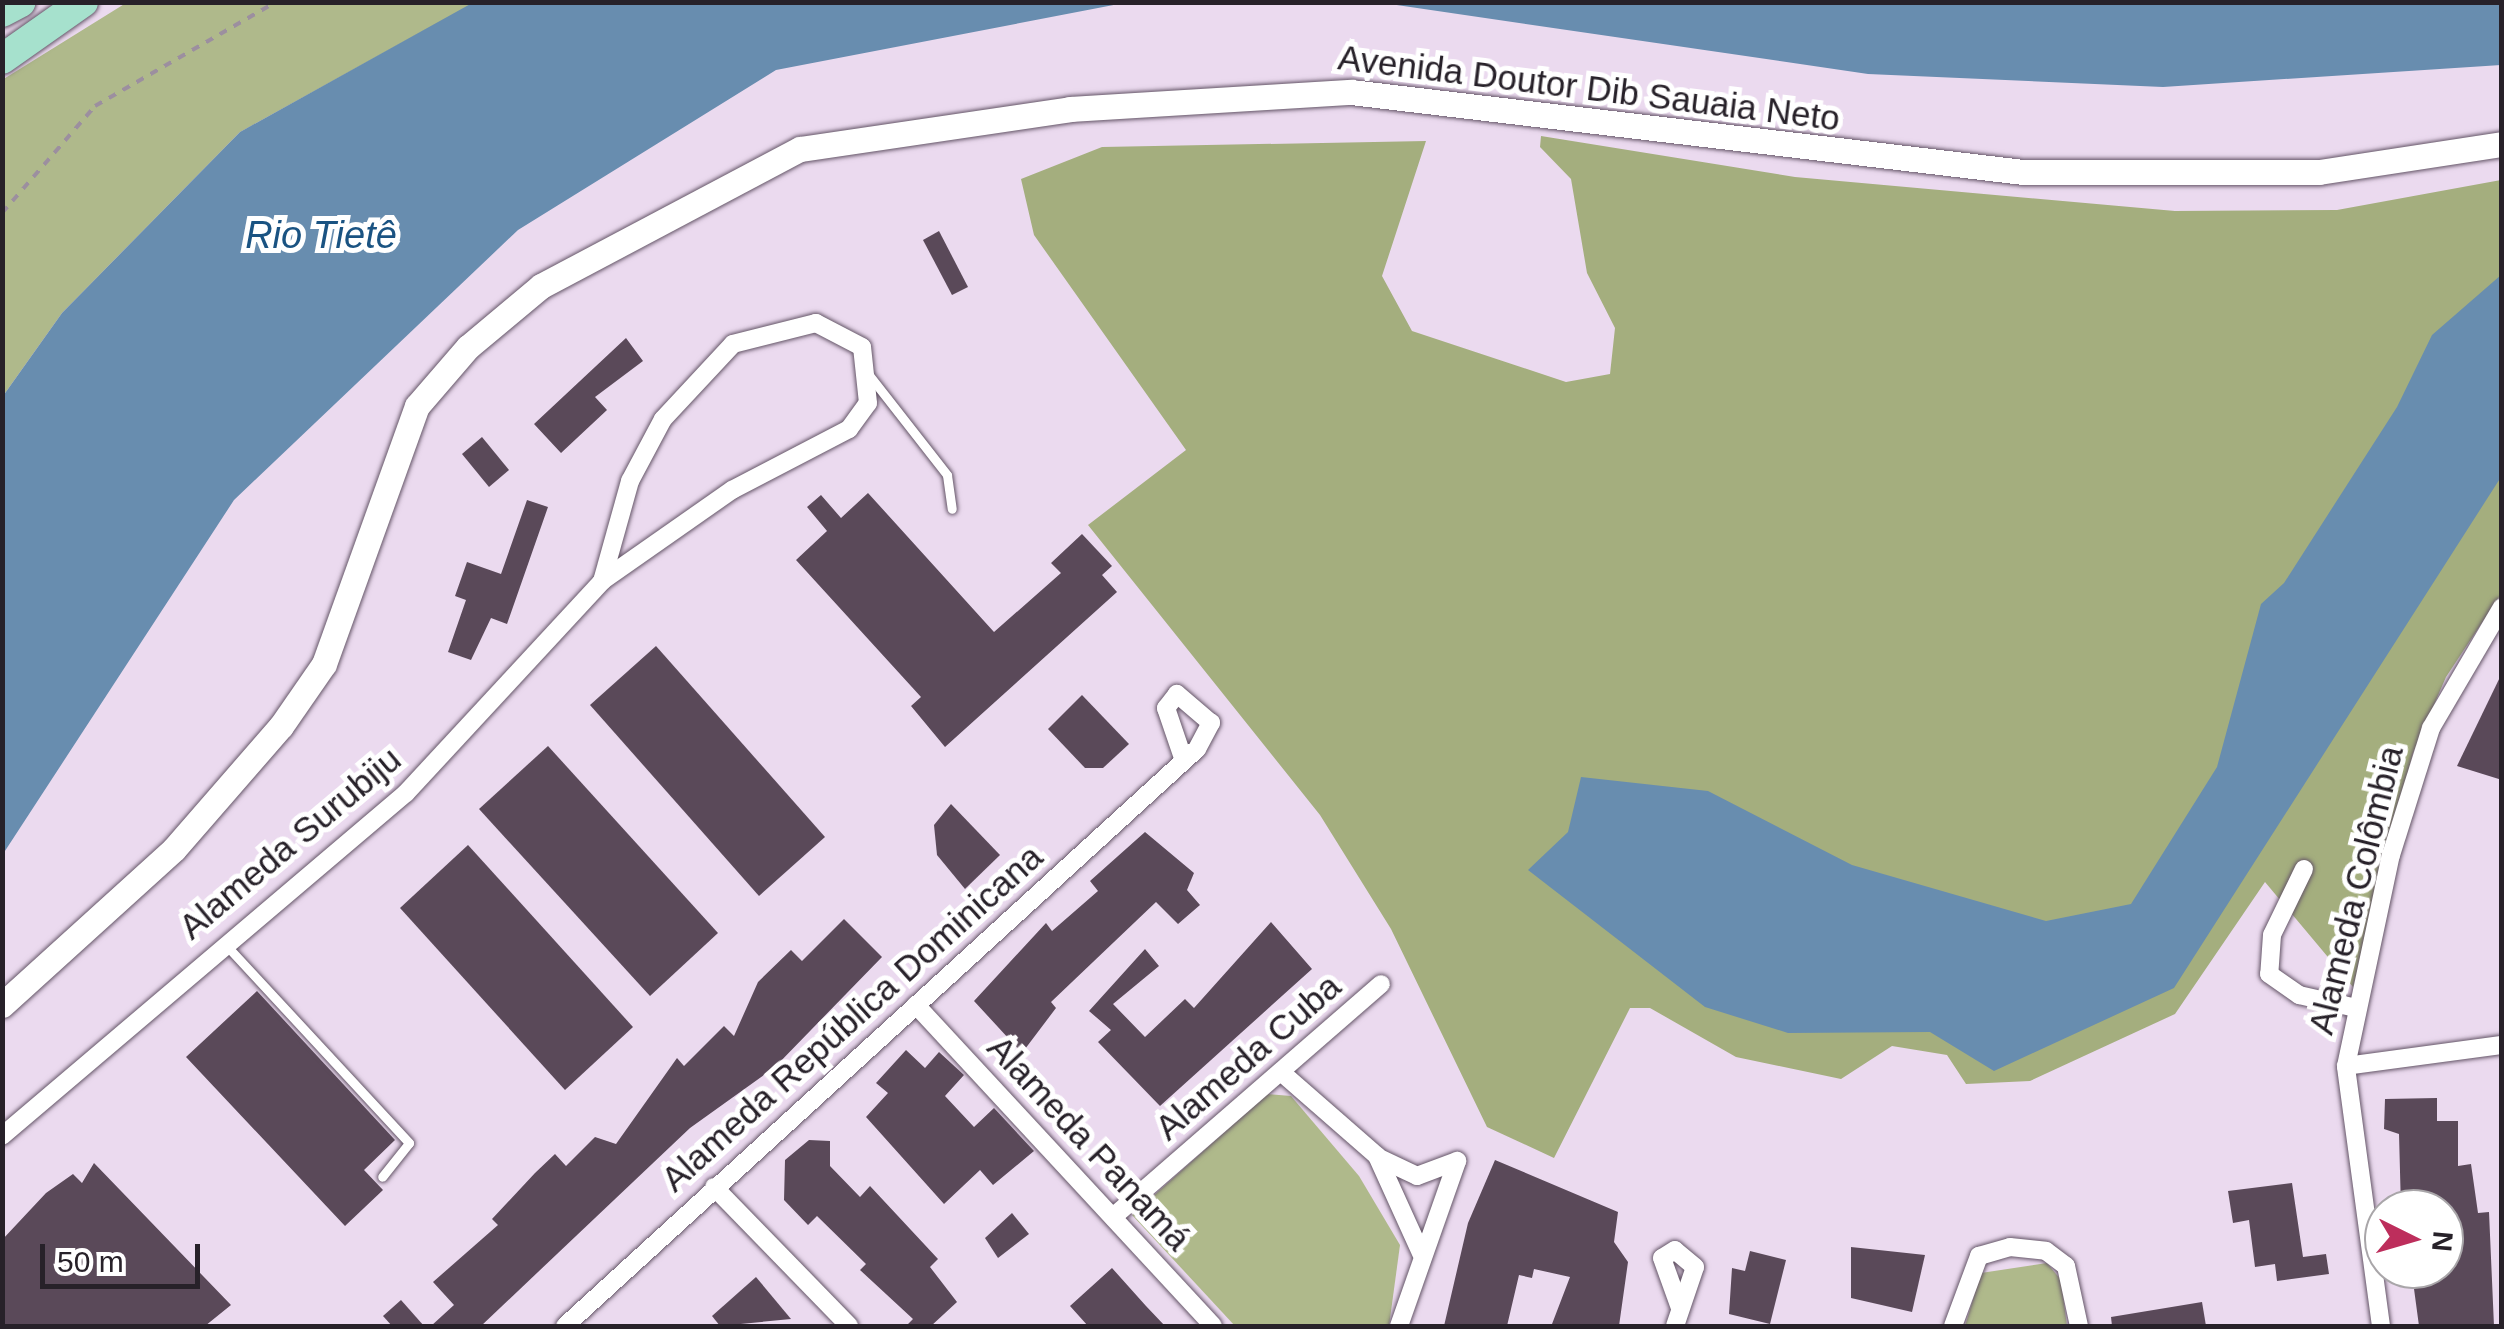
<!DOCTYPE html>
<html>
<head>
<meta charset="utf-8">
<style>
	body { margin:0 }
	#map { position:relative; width:2504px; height:1329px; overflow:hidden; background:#ebdaef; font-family:Arial,sans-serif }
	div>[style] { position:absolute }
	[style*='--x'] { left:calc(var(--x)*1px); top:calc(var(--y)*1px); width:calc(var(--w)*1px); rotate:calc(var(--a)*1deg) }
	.green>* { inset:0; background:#afb98b }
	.forest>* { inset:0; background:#a4ae7e }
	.water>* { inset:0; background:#688daf }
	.building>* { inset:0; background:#5a4959 }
	.path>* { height:4px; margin-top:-2px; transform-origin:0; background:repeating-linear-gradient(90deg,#9c8f9f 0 8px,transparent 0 16px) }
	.roads { filter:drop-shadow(0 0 2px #645567) drop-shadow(0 0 2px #645567) }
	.lane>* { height:9px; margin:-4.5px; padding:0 4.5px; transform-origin:4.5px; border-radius:4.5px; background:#fff }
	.street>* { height:18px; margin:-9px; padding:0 9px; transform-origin:9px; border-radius:9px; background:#fff }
	.secondary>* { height:25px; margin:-12.5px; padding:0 12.5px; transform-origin:12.5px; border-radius:12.5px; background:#fff }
	.primary>* { height:30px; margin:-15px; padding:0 15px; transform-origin:15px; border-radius:15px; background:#a6e1cd }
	span { translate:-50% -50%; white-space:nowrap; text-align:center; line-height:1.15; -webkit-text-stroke:10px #fff; paint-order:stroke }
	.street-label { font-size:35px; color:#272129 }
	.water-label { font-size:38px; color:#1a5382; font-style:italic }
	.frame { position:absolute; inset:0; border:5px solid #272129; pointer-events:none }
	.north { position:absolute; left:2364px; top:1189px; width:100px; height:100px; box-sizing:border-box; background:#fff; border:2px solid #a9a6a9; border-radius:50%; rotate:95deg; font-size:28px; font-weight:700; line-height:40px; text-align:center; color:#272129 }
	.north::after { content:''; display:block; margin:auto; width:35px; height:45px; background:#bd2e5c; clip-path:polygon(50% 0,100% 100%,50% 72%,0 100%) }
	.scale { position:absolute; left:40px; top:1244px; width:160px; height:45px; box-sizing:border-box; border:5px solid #272129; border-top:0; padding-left:12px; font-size:30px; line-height:35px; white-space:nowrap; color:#272129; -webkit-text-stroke:8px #fff; paint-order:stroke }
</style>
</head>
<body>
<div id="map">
	<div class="green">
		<i style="clip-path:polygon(126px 3px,474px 3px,240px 132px,62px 313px,3px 396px,2px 80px)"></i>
		<i style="clip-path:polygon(1267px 1094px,1291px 1096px,1359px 1176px,1400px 1245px,1389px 1326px,1235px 1326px,1132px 1215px)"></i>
		<i style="clip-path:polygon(2047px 1263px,2061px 1280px,2067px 1326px,1965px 1326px,1981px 1273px)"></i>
	</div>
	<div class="forest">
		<i style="clip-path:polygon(1541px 136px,1795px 177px,2175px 211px,2337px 210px,2501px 180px,2501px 594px,2446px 677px,2413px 753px,2353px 987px,2265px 882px,2175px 1014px,2030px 1081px,1966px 1084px,1947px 1055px,1892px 1046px,1841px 1079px,1736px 1057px,1650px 1008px,1630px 1008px,1554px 1158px,1487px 1127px,1391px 929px,1320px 815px,1088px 525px,1186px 450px,1034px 235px,1021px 179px,1102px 147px,1426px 141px,1382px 276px,1412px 331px,1566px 382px,1610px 374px,1615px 328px,1587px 273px,1571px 179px,1540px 147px)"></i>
	</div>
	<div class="water">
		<i style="clip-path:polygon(474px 2px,1124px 3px,776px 70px,518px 230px,234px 500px,3px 854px,3px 396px,62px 313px,240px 132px)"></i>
		<i style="clip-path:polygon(1383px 3px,2501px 3px,2501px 65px,2163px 87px,1868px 74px)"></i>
		<i style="clip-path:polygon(2501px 275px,2501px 477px,2174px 988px,1994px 1071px,1930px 1032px,1788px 1033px,1705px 1007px,1528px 870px,1568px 832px,1581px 777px,1708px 791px,1852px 865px,2046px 921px,2131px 904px,2217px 767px,2261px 604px,2284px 583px,2397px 407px,2432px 335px)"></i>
	</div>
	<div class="building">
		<i style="clip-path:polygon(939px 231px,968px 287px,952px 295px,923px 240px)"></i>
		<i style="clip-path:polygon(626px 338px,643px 361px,595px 397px,607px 410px,561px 453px,534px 424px)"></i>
		<i style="clip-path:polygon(482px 437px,509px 470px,489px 487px,462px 454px)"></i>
		<i style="clip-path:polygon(868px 493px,994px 632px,1061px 573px,1051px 563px,1082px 534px,1112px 566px,1102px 575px,1117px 592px,945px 747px,911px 706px,921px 697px,796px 560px,827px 531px,807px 507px,821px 495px,841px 518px)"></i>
		<i style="clip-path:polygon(527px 500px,548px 507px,507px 624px,491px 618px,471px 660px,448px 652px,466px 600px,455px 596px,467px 562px,501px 574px)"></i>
		<i style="clip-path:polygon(656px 646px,825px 837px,759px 896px,590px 705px)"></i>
		<i style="clip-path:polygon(2502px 673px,2502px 780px,2457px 766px)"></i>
		<i style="clip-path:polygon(1082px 695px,1129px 744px,1103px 768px,1085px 768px,1048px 729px)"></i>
		<i style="clip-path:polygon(548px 746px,718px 933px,650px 996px,479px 809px)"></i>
		<i style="clip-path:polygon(951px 804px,1000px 855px,965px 889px,937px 855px,934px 825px)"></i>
		<i style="clip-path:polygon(1145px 832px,1194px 873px,1187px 890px,1200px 905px,1178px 924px,1156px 902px,1051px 1002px,1056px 1008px,1022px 1053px,974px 1001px,1046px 923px,1052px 931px,1098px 891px,1090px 881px)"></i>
		<i style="clip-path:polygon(468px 845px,633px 1027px,565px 1090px,400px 908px)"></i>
		<i style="clip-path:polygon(844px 919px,882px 957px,775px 1067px,690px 1128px,481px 1326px,431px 1326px,454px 1305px,433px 1282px,498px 1225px,492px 1219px,535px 1173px,555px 1154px,566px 1166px,595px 1137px,616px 1144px,677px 1058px,684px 1066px,724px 1026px,734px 1036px,758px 982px,791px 950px,802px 961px)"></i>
		<i style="clip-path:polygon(1271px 922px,1312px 969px,1160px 1106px,1098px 1042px,1111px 1030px,1089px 1011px,1145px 949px,1159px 966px,1113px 1004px,1145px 1037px,1185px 999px,1194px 1008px)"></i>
		<i style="clip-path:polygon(257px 991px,395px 1140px,364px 1170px,383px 1190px,345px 1226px,186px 1057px)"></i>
		<i style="clip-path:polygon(906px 1050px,925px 1068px,939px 1052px,964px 1075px,945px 1096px,974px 1127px,994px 1108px,1034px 1151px,993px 1185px,980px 1170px,944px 1204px,866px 1117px,888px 1093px,876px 1083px)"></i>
		<i style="clip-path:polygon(2437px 1098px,2437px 1121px,2458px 1121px,2458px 1166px,2471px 1164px,2478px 1213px,2489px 1212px,2494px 1326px,2419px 1326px,2412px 1274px,2444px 1269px,2444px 1204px,2401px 1209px,2399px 1134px,2384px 1129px,2385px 1099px)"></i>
		<i style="clip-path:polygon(809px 1140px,830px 1141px,830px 1166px,860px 1197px,870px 1186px,938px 1259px,930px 1267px,957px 1302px,931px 1326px,906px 1326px,913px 1319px,860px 1270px,866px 1264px,817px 1216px,808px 1225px,784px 1200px,785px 1160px)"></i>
		<i style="clip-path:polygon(1495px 1160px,1618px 1212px,1614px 1242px,1628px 1262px,1619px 1326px,1552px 1324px,1570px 1277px,1534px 1269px,1532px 1278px,1519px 1275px,1507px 1326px,1444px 1326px,1468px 1223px)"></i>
		<i style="clip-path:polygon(94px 1163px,231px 1305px,205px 1326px,2px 1326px,2px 1240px,46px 1193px,73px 1174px,82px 1183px)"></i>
		<i style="clip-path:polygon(2292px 1183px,2303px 1257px,2326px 1254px,2329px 1274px,2277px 1281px,2275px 1264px,2255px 1267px,2249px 1220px,2233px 1223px,2228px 1191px)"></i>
		<i style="clip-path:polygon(1012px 1213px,1029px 1234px,998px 1258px,985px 1238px)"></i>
		<i style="clip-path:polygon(1851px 1247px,1925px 1255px,1912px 1312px,1851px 1298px)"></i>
		<i style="clip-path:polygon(1750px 1251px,1786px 1260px,1770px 1324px,1729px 1314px,1732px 1268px,1745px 1271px)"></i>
		<i style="clip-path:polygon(1112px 1268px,1146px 1306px,1165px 1326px,1088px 1326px,1070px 1306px)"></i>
		<i style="clip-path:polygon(756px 1277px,791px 1319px,720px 1326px,712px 1316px)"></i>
		<i style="clip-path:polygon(401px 1300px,424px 1326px,392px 1326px,383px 1316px)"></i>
		<i style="clip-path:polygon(2202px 1302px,2206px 1326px,2112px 1326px,2111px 1317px)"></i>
	</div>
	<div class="path">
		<i style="--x:2;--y:213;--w:142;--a:-49"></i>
		<i style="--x:95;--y:106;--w:209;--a:-29.9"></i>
	</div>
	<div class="roads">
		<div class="lane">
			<i style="--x:869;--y:375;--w:127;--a:52"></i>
			<i style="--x:947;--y:475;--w:34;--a:82"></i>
			<i style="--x:225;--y:944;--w:271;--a:47.2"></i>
			<i style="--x:409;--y:1143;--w:43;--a:128.5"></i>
		</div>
		<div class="street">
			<i style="--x:2304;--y:869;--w:73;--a:115.9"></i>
			<i style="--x:2272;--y:935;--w:39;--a:94"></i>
			<i style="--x:2269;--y:974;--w:37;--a:35"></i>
			<i style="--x:2299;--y:995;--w:58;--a:12.8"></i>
			<i style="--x:916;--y:1005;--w:437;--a:47.2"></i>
			<i style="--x:2346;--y:1066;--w:157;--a:-7.7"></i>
			<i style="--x:1282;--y:1073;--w:126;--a:41.1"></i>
			<i style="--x:1377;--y:1156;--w:107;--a:65.6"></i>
			<i style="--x:2;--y:1136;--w:530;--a:-40.33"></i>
			<i style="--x:406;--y:793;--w:289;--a:-47.2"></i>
			<i style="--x:602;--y:581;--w:159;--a:-35"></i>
			<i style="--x:732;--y:490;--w:132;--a:-27.5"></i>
			<i style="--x:849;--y:429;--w:32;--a:-54"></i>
			<i style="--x:868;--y:403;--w:56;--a:-96.1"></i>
			<i style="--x:862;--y:347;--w:52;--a:-152.4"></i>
			<i style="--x:816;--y:323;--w:86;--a:165.8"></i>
			<i style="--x:733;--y:344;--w:103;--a:133"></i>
			<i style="--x:663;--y:419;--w:70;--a:118"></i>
			<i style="--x:630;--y:481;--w:104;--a:105.6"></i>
			<i style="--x:1379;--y:1158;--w:42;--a:25.3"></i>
			<i style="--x:1417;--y:1176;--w:43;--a:-20.6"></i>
			<i style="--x:714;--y:1187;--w:194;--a:45.8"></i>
			<i style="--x:1113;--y:1217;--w:355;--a:-41"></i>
			<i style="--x:565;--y:1326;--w:856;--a:-42.4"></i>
			<i style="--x:1197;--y:749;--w:30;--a:-62"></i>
			<i style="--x:1211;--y:723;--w:45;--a:-139.5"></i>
			<i style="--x:1177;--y:694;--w:18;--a:128"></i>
			<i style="--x:1166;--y:708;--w:53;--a:71.2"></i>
			<i style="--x:1399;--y:1326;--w:175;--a:-70.6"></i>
			<i style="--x:1675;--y:1326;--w:62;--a:-71.3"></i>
			<i style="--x:1695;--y:1267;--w:26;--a:-140"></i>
			<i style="--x:1675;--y:1250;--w:15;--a:148"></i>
			<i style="--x:1662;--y:1258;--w:53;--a:70.2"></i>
			<i style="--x:1953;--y:1326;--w:75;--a:-69.6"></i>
			<i style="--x:1979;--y:1256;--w:32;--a:-16"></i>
			<i style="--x:2010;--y:1247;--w:36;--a:6"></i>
			<i style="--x:2046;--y:1251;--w:25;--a:37"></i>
			<i style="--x:2066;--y:1266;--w:61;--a:77.8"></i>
			<i style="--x:2381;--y:1326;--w:262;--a:-97.7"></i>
			<i style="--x:2346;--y:1066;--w:216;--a:-78"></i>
			<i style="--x:2391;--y:855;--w:133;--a:-72.5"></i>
			<i style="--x:2431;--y:728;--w:140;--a:-59.6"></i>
		</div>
		<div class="secondary">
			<i style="--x:2;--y:1005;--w:232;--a:-42.2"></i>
			<i style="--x:174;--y:849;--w:163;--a:-49"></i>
			<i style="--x:281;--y:726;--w:75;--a:-55.3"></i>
			<i style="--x:324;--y:664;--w:274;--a:-70.2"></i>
			<i style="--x:417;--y:406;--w:78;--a:-49.2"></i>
			<i style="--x:468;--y:347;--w:95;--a:-39.9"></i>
			<i style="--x:541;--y:286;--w:293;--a:-27.9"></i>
			<i style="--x:800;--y:149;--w:273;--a:-8.4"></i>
			<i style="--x:1070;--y:109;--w:282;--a:-3.5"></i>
			<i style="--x:1351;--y:92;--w:677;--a:6.79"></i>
			<i style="--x:2023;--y:172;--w:296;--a:0"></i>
			<i style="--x:2319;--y:172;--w:185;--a:-8.7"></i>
		</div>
		<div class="primary">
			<i style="--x:2;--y:12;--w:21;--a:-28"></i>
			<i style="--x:2;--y:59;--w:99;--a:-35.1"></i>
		</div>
	</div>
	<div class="street-label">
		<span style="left:1589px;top:88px;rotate:7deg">Avenida Doutor Dib Sauaia Neto</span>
		<span style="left:290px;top:843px;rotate:-40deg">Alameda Surubiju</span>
		<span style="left:2356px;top:890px;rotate:-76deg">Alameda Colômbia</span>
		<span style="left:852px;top:1018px;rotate:-42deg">Alameda República Dominicana</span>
		<span style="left:1248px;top:1057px;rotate:-41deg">Alameda Cuba</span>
		<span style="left:1089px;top:1143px;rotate:47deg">Alameda Panamá</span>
	</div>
	<div class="water-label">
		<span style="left:321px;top:236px">Rio Tietê</span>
	</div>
	<div class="frame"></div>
	<div class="north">N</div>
	<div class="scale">50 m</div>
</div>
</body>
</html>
